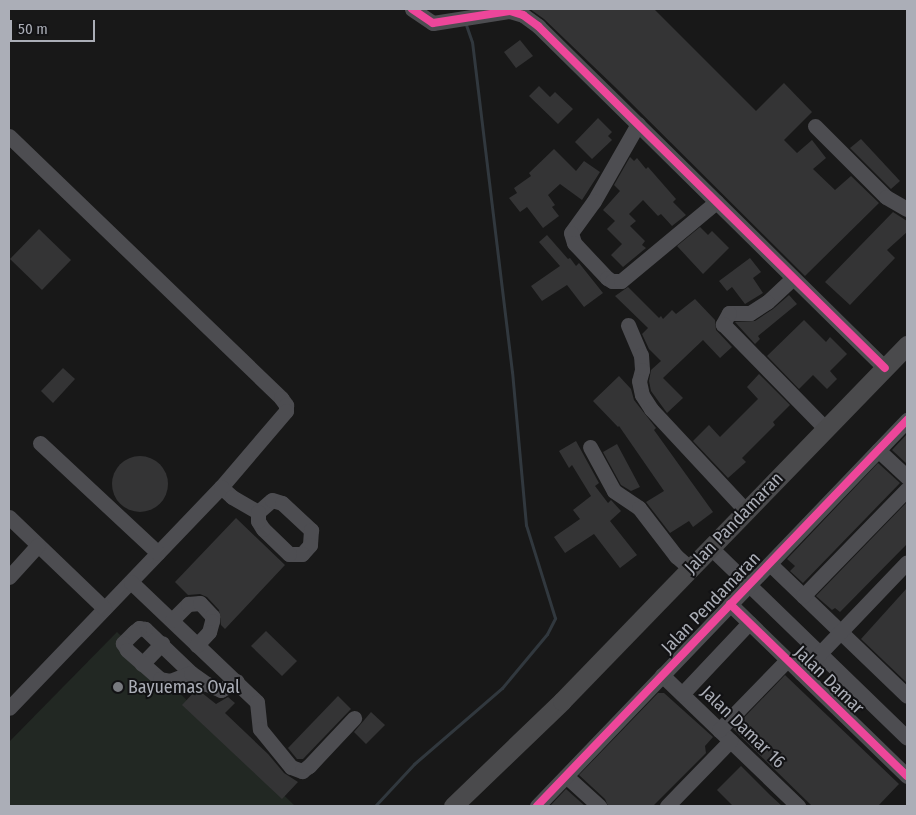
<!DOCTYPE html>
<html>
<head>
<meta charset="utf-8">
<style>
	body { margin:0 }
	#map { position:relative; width:916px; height:815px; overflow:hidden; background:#181818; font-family:"Fira Sans Condensed",sans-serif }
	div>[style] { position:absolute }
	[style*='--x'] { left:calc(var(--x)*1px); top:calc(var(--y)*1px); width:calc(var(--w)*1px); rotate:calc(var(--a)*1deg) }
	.green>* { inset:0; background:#222823 }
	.stream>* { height:3px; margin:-1.5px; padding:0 1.5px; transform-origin:1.5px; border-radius:1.5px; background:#31383e }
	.building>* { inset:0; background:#343435 }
	.round { border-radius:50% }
	.minor>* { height:15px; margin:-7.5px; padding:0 7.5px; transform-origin:7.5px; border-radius:7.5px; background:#4d4d51 }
	.major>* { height:19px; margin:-9.5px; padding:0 9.5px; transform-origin:9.5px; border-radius:9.5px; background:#4a4a4c }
	.cycleway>* { height:8px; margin:-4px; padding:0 4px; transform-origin:4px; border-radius:4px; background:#ed469a }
	.dots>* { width:14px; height:14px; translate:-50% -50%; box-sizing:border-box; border:2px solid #121214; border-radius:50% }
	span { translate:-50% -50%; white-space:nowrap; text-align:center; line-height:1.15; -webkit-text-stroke:4px #121214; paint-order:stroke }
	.street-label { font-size:18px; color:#abaeb7 }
	.poi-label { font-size:18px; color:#abaeb7 }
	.left { translate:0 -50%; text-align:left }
	.frame { position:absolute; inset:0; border:10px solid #abaeb7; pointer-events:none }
	.scale { position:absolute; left:10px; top:20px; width:85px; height:22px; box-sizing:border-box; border:2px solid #abaeb7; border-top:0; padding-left:6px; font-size:15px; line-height:18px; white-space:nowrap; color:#abaeb7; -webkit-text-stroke:4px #121214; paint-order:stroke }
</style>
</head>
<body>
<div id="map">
	<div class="green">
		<i style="clip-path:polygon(117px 632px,295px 806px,9px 806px,9px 742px)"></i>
	</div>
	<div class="stream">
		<i style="--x:375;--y:806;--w:57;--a:-47.1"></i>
		<i style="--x:414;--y:764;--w:116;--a:-40.8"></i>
		<i style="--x:502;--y:688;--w:70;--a:-50.2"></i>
		<i style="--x:547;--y:634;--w:18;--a:-63"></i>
		<i style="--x:555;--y:618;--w:97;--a:-107.3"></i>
		<i style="--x:526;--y:525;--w:154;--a:-95.2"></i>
		<i style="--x:512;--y:372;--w:332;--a:-96.9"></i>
		<i style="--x:472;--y:42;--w:21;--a:-109"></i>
	</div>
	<div class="building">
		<i style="clip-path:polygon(530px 9px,654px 9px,756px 111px,784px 83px,812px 112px,784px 140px,797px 153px,812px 140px,826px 158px,813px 169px,835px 190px,851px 176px,879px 203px,805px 276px,615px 87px,544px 19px)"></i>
		<i style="clip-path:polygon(520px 40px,533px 56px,516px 68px,504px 52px)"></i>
		<i style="clip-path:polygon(539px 86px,550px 97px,555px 92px,573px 109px,558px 124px,529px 96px)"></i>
		<i style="clip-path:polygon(598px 118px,612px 132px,608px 136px,612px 140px,592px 159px,575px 142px)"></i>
		<i style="clip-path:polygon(861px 139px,900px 181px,891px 189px,850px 148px)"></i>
		<i style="clip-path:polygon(554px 149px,576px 171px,584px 161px,600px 172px,582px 200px,560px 184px,548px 195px,555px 205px,552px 207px,559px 216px,543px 228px,527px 207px,520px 212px,509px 198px,517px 193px,514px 188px,531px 176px,529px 173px)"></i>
		<i style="clip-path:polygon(630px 157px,634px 161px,637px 158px,646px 169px,648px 167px,676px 199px,673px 202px,686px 215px,672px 226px,661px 214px,658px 216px,643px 200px,629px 214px,636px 221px,630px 226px,645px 241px,642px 245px,646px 248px,623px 267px,611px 255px,622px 244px,607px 229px,615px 221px,603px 210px,620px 191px,614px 185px)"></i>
		<i style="clip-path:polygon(893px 212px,907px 221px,907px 232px,887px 250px,895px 258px,850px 305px,825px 282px)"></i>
		<i style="clip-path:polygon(700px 227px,708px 235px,712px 231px,729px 248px,703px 274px,677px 246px)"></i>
		<i style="clip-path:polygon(39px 229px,71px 260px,42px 290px,10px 259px)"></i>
		<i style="clip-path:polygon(547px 235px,568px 259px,570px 258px,576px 266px,579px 263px,603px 293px,584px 307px,567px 285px,542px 301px,531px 286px,560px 266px,539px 242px)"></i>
		<i style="clip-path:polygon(750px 258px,761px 272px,753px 278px,763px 293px,745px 304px,732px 287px,727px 291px,719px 281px)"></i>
		<i style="clip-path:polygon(628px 287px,659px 318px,661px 316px,663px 319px,672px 310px,676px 314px,695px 299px,715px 320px,716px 330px,732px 347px,720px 358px,703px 340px,663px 378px,683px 398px,667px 413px,651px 391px,649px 381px,651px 370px,661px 361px,649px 349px,642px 334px,648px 328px,615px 296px)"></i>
		<i style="clip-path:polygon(789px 295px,797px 304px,758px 336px,760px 339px,755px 344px,735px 322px,755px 321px,773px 309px)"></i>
		<i style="clip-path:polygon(804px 320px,826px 342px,830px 337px,847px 354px,830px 371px,837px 379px,827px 389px,813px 375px,799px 389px,767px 356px)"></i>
		<i style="clip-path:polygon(63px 368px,75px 379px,53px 403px,41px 391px)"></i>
		<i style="clip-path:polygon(759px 374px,790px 405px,773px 422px,775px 425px,742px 458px,746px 462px,728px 478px,693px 441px,709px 425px,720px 437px,758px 399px,747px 387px)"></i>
		<i style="clip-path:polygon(619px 376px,631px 389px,634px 400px,656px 428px,654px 430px,713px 512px,693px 527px,689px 521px,670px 533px,646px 502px,664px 491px,619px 426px,618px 427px,593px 401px)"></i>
		<i style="clip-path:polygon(907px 434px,907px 464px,892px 450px)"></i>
		<i style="clip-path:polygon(576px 441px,599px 483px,595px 486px,608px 503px,611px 500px,621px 511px,610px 521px,637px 555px,620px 568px,594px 534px,565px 553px,554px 537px,580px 519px,573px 510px,591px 496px,572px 465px,569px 468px,559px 451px)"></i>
		<i style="clip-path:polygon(617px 444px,640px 487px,631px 491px,621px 485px,603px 452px)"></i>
		<i class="round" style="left:112px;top:456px;width:56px;height:56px"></i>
		<i style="clip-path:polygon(878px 463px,900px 483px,803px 583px,790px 571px,795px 566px,787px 559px)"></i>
		<i style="clip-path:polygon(907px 502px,907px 544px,840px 612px,835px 608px,832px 610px,816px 596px)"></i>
		<i style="clip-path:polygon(236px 518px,285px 565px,225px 629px,221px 625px,219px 610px,207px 597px,200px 594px,188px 595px,175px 582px)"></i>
		<i style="clip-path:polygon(907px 588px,907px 683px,861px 639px)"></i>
		<i style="clip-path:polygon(266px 631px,297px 661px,282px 676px,251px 646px)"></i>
		<i style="clip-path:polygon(785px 675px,899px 784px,878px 806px,812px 806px,733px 729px)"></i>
		<i style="clip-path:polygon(197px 689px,216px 704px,228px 697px,235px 703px,225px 713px,268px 754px,284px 773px,298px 782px,282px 799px,182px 705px)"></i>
		<i style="clip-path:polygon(658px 693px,664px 693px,713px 737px,705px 746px,706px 753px,653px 806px,608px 806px,605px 799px,579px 775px)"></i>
		<i style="clip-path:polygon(338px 696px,351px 709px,303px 759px,297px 759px,288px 748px)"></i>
		<i style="clip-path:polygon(371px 712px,385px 725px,366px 744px,354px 732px)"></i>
		<i style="clip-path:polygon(741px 766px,770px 795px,782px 806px,733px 806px,717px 790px)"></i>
		<i style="clip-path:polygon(566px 789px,585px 806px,550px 806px)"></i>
	</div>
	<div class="minor">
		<i style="--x:412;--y:9;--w:25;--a:34"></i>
		<i style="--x:433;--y:23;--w:78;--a:-8.9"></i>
		<i style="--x:510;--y:11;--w:14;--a:17"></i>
		<i style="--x:523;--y:15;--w:19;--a:36"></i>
		<i style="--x:538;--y:26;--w:487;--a:44.6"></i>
		<i style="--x:638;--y:124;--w:89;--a:119.7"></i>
		<i style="--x:594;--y:201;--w:39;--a:126"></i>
		<i style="--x:571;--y:233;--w:10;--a:73"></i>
		<i style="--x:574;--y:243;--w:48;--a:46.7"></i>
		<i style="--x:607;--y:278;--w:6;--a:31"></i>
		<i style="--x:612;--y:281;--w:9;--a:0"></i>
		<i style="--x:621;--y:281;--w:124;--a:-39.7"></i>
		<i style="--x:815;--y:126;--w:100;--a:45"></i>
		<i style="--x:886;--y:197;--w:24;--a:30"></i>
		<i style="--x:9;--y:136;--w:378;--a:43.9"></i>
		<i style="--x:281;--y:398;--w:9;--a:54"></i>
		<i style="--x:286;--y:405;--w:6;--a:90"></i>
		<i style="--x:286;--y:411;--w:100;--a:130.5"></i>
		<i style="--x:221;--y:487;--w:306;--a:133.8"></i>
		<i style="--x:793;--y:278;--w:35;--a:137"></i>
		<i style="--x:767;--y:302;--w:20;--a:147"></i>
		<i style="--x:750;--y:313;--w:21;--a:180"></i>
		<i style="--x:729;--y:313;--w:13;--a:119"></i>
		<i style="--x:723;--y:324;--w:147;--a:45.6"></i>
		<i style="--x:628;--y:325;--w:33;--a:67"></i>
		<i style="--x:641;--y:355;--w:15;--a:86"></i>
		<i style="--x:642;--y:370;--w:11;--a:105"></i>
		<i style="--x:639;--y:381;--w:14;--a:78"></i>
		<i style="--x:642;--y:395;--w:17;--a:57"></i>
		<i style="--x:651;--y:409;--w:139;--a:47"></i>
		<i style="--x:40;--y:443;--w:161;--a:43"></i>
		<i style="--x:590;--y:447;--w:50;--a:61.4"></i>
		<i style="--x:614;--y:491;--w:30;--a:34"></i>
		<i style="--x:639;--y:508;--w:61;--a:52.4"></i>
		<i style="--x:676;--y:556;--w:18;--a:41"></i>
		<i style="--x:878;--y:450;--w:40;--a:43"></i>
		<i style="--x:221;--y:487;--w:15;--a:42"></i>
		<i style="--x:232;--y:497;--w:30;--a:30"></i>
		<i style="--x:258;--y:512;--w:18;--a:-41"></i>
		<i style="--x:272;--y:500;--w:10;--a:17"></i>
		<i style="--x:282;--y:503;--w:40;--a:43"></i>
		<i style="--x:311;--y:530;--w:15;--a:94"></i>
		<i style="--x:310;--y:545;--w:12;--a:132"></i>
		<i style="--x:302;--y:554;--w:13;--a:180"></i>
		<i style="--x:289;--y:554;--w:36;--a:-136"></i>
		<i style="--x:263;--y:529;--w:9;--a:-122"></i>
		<i style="--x:258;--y:521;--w:9;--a:-90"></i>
		<i style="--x:9;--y:517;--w:132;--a:43.8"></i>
		<i style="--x:710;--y:547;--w:274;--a:44.1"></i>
		<i style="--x:770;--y:564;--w:190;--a:43.9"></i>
		<i style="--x:9;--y:577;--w:43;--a:-47.8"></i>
		<i style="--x:131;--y:582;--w:174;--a:43.6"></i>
		<i style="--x:257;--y:702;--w:27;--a:84"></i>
		<i style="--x:260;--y:729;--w:49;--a:50.8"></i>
		<i style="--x:291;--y:767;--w:12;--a:20"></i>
		<i style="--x:302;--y:771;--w:9;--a:-36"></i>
		<i style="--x:309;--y:766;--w:66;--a:-46.8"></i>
		<i style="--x:803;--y:596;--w:149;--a:-45.8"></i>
		<i style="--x:730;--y:604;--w:247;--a:44.2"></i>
		<i style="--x:172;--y:620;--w:23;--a:-45"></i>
		<i style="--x:188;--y:604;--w:12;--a:-5"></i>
		<i style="--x:200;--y:603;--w:18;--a:47"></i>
		<i style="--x:212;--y:616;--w:5;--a:90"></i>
		<i style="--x:212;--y:621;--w:11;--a:105"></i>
		<i style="--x:209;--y:632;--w:18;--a:133"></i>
		<i style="--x:142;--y:664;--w:29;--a:-46"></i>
		<i style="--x:191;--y:673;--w:64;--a:-136.3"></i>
		<i style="--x:145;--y:629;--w:6;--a:-171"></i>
		<i style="--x:139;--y:628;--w:6;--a:141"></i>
		<i style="--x:134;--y:632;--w:16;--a:135"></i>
		<i style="--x:123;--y:643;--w:8;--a:60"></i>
		<i style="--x:127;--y:650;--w:44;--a:41.3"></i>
		<i style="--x:160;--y:679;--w:10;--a:11"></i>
		<i style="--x:170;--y:681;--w:22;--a:-21"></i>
		<i style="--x:191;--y:673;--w:19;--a:35"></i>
		<i style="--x:207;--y:684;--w:15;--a:23"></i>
		<i style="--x:221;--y:690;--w:18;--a:-29"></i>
		<i style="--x:801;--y:673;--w:153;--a:-46.3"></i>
		<i style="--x:662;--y:675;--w:189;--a:43.9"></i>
		<i style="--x:682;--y:694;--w:98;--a:-46.7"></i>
		<i style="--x:719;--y:730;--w:98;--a:-45.8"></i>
		<i style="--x:566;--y:776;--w:45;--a:42.3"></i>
		<i style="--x:537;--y:806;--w:535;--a:-46.21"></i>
		<i style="--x:667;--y:806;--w:91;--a:-45.9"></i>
	</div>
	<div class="major">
		<i style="--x:453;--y:806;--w:151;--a:-43.9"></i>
		<i style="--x:562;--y:701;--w:496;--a:-45.9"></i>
	</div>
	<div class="cycleway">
		<i style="--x:412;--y:9;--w:25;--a:34"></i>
		<i style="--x:433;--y:23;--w:78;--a:-8.9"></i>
		<i style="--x:510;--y:11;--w:14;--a:17"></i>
		<i style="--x:523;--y:15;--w:19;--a:36"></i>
		<i style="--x:538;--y:26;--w:487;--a:44.6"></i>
		<i style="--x:730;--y:604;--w:247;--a:44.2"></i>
		<i style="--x:537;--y:806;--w:535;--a:-46.21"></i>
	</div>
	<div class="dots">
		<i style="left:118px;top:687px;background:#787a7f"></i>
	</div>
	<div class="street-label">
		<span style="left:734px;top:523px;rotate:-46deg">Jalan Pandamaran</span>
		<span style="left:711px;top:603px;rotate:-46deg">Jalan Pendamaran</span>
		<span style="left:829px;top:680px;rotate:44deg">Jalan Damar</span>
		<span style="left:743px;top:727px;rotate:44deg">Jalan Damar 16</span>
	</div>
	<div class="poi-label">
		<span class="left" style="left:128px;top:687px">Bayuemas Oval</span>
	</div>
	<div class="frame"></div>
	<div class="scale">50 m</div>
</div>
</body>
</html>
